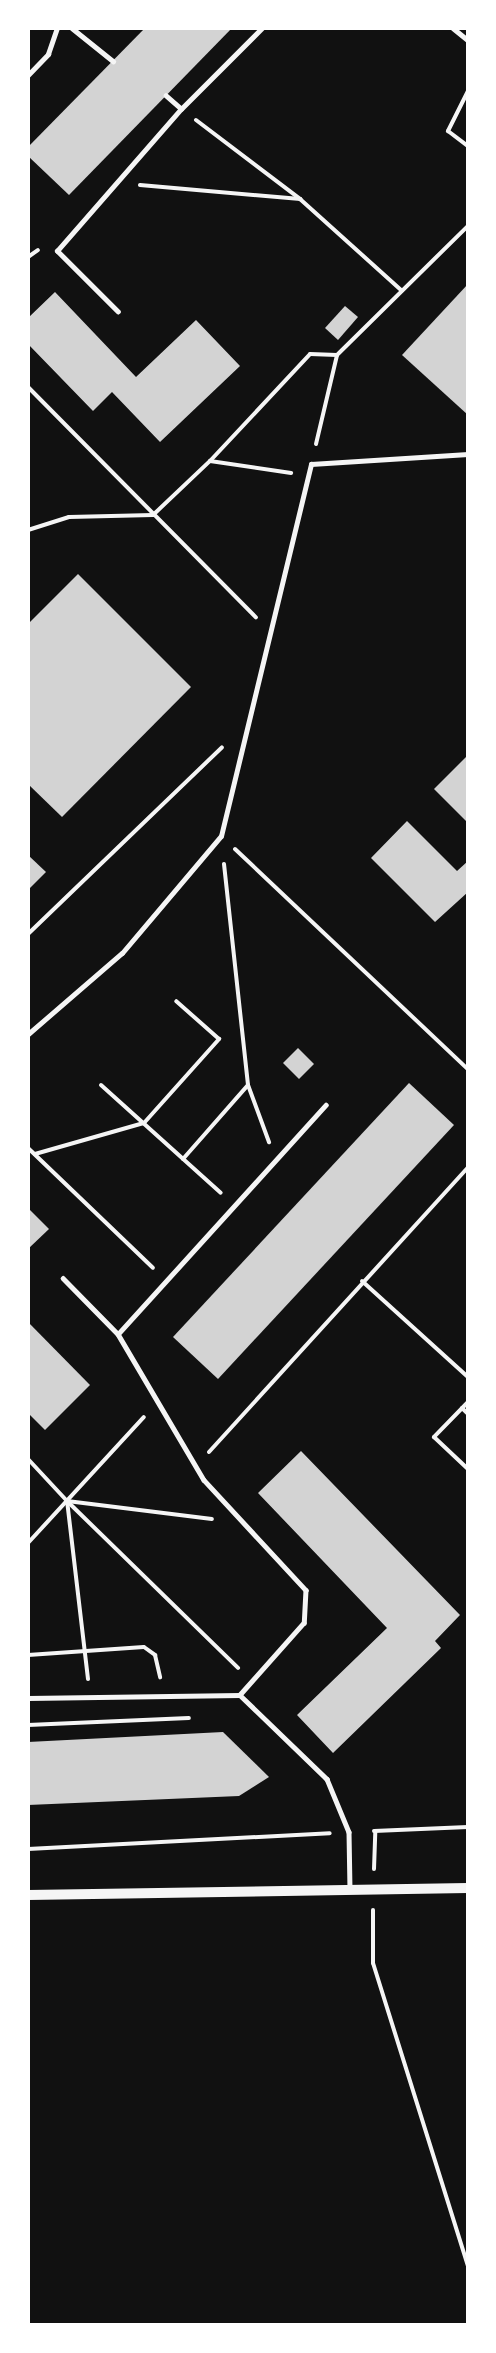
<!DOCTYPE html>
<html>
<head>
<meta charset="utf-8">
<style>
	body { margin:0 }
	#map { position:relative; width:496px; height:2353px; overflow:hidden; background:#111; font-family:"Nunito Sans",sans-serif }
	div>[style] { position:absolute }
	[style*='--x'] { left:calc(var(--x)*1px); top:calc(var(--y)*1px); width:calc(var(--w)*1px); rotate:calc(var(--a)*1deg) }
	.building>* { inset:0; background:#d3d3d3 }
	.path>* { height:4px; margin:-2px; padding:0 2px; transform-origin:2px; border-radius:2px; background:#f5f5f5 }
	.service>* { height:4.5px; margin:-2.25px; padding:0 2.25px; transform-origin:2.25px; border-radius:2.25px; background:#f5f5f5 }
	.pedestrian>* { height:5px; margin:-2.5px; padding:0 2.5px; transform-origin:2.5px; border-radius:2.5px; background:#f5f5f5 }
	.tertiary>* { height:10px; margin:-5px; padding:0 5px; transform-origin:5px; border-radius:5px; background:#f5f5f5 }
	span { translate:-50% -50%; white-space:nowrap; text-align:center; line-height:1.15; -webkit-text-stroke:5px #fff; paint-order:stroke }
	.frame { position:absolute; inset:0; border:30px solid #fff; pointer-events:none }
</style>
</head>
<body>
<div id="map">
	<div class="building">
		<i style="clip-path:polygon(145px 28px,232px 28px,69px 195px,28px 156px,28px 147px)"></i>
		<i style="clip-path:polygon(468px 284px,468px 415px,402px 355px)"></i>
		<i style="clip-path:polygon(55px 292px,136px 377px,196px 320px,240px 366px,160px 442px,112px 392px,93px 411px,28px 344px,28px 318px)"></i>
		<i style="clip-path:polygon(345px 306px,358px 317px,338px 340px,325px 328px)"></i>
		<i style="clip-path:polygon(78px 574px,191px 687px,62px 817px,28px 784px,28px 624px)"></i>
		<i style="clip-path:polygon(468px 755px,468px 823px,434px 789px)"></i>
		<i style="clip-path:polygon(407px 821px,457px 871px,468px 861px,468px 892px,435px 922px,371px 858px)"></i>
		<i style="clip-path:polygon(28px 855px,46px 872px,28px 890px)"></i>
		<i style="clip-path:polygon(298px 1048px,314px 1064px,299px 1079px,283px 1063px)"></i>
		<i style="clip-path:polygon(409px 1083px,454px 1125px,218px 1379px,173px 1337px)"></i>
		<i style="clip-path:polygon(28px 1208px,49px 1229px,28px 1249px)"></i>
		<i style="clip-path:polygon(28px 1322px,90px 1385px,45px 1430px,28px 1413px)"></i>
		<i style="clip-path:polygon(301px 1451px,460px 1615px,435px 1641px,441px 1648px,333px 1753px,297px 1715px,387px 1628px,258px 1493px)"></i>
		<i style="clip-path:polygon(223px 1732px,269px 1777px,239px 1796px,28px 1805px,28px 1742px)"></i>
	</div>
	<div class="path">
		<i style="--x:468;--y:91;--w:45;--a:116.6"></i>
		<i style="--x:448;--y:131;--w:25;--a:37"></i>
		<i style="--x:196;--y:120;--w:131;--a:37.2"></i>
		<i style="--x:300;--y:199;--w:137;--a:42"></i>
		<i style="--x:140;--y:185;--w:161;--a:5"></i>
		<i style="--x:28;--y:257;--w:12;--a:-35"></i>
		<i style="--x:28;--y:387;--w:324;--a:45.3"></i>
		<i style="--x:316;--y:444;--w:91;--a:-76.7"></i>
		<i style="--x:337;--y:355;--w:184;--a:-44.6"></i>
		<i style="--x:210;--y:461;--w:146;--a:-46.9"></i>
		<i style="--x:310;--y:354;--w:27;--a:2"></i>
		<i style="--x:28;--y:530;--w:43;--a:-17.6"></i>
		<i style="--x:69;--y:517;--w:84;--a:-1.4"></i>
		<i style="--x:153;--y:515;--w:79;--a:-43.5"></i>
		<i style="--x:210;--y:461;--w:82;--a:8.4"></i>
		<i style="--x:235;--y:849;--w:320;--a:43.4"></i>
		<i style="--x:224;--y:864;--w:222;--a:83.8"></i>
		<i style="--x:248;--y:1085;--w:61;--a:69.8"></i>
		<i style="--x:28;--y:934;--w:269;--a:-43.9"></i>
		<i style="--x:101;--y:1085;--w:161;--a:42"></i>
		<i style="--x:28;--y:1148;--w:173;--a:43.8"></i>
		<i style="--x:35;--y:1154;--w:113;--a:-15.9"></i>
		<i style="--x:144;--y:1123;--w:113;--a:-48.2"></i>
		<i style="--x:219;--y:1039;--w:57;--a:-138.5"></i>
		<i style="--x:183;--y:1159;--w:98;--a:-48.7"></i>
		<i style="--x:362;--y:1281;--w:143;--a:42.2"></i>
		<i style="--x:468;--y:1402;--w:49;--a:134.2"></i>
		<i style="--x:434;--y:1437;--w:47;--a:43.3"></i>
		<i style="--x:462;--y:1408;--w:8;--a:45"></i>
		<i style="--x:209;--y:1452;--w:385;--a:-47.7"></i>
		<i style="--x:28;--y:1459;--w:57;--a:47.1"></i>
		<i style="--x:67;--y:1501;--w:146;--a:7.1"></i>
		<i style="--x:28;--y:1543;--w:171;--a:-47.4"></i>
		<i style="--x:28;--y:1655;--w:116;--a:-3.9"></i>
		<i style="--x:144;--y:1647;--w:14;--a:36"></i>
		<i style="--x:155;--y:1655;--w:23;--a:77"></i>
		<i style="--x:88;--y:1679;--w:179;--a:-96.7"></i>
		<i style="--x:67;--y:1501;--w:239;--a:44.3"></i>
		<i style="--x:28;--y:1725;--w:161;--a:-2.5"></i>
		<i style="--x:374;--y:1831;--w:94;--a:-2.4"></i>
		<i style="--x:28;--y:1849;--w:302;--a:-3"></i>
		<i style="--x:374;--y:1869;--w:38;--a:-88"></i>
		<i style="--x:373;--y:1910;--w:53;--a:90"></i>
		<i style="--x:373;--y:1963;--w:318;--a:72.6"></i>
	</div>
	<div class="service">
		<i style="--x:72;--y:28;--w:53;--a:38.8"></i>
		<i style="--x:453;--y:28;--w:19;--a:39"></i>
		<i style="--x:28;--y:75;--w:29;--a:-46"></i>
		<i style="--x:48;--y:54;--w:28;--a:-71"></i>
		<i style="--x:181;--y:109;--w:115;--a:-45"></i>
		<i style="--x:118;--y:312;--w:86;--a:-135"></i>
		<i style="--x:57;--y:251;--w:189;--a:-48.9"></i>
		<i style="--x:181;--y:109;--w:20;--a:-139"></i>
		<i style="--x:311;--y:464;--w:157;--a:-3.6"></i>
		<i style="--x:63;--y:1278;--w:78;--a:45.5"></i>
		<i style="--x:118;--y:1334;--w:169;--a:59.5"></i>
		<i style="--x:204;--y:1480;--w:150;--a:47.2"></i>
		<i style="--x:306;--y:1590;--w:33;--a:93"></i>
		<i style="--x:304;--y:1623;--w:96;--a:131.6"></i>
		<i style="--x:118;--y:1334;--w:309;--a:-47.8"></i>
		<i style="--x:28;--y:1698;--w:212;--a:-0.8"></i>
		<i style="--x:240;--y:1695;--w:121;--a:44"></i>
		<i style="--x:327;--y:1779;--w:57;--a:67.5"></i>
		<i style="--x:349;--y:1832;--w:58;--a:89"></i>
	</div>
	<div class="pedestrian">
		<i style="--x:28;--y:1034;--w:124;--a:-40.8"></i>
		<i style="--x:122;--y:953;--w:153;--a:-49.8"></i>
		<i style="--x:221;--y:836;--w:383;--a:-76.4"></i>
	</div>
	<div class="tertiary">
		<i style="--x:28;--y:1895;--w:440;--a:-0.9"></i>
	</div>
	<div class="frame"></div>
</div>
</body>
</html>
